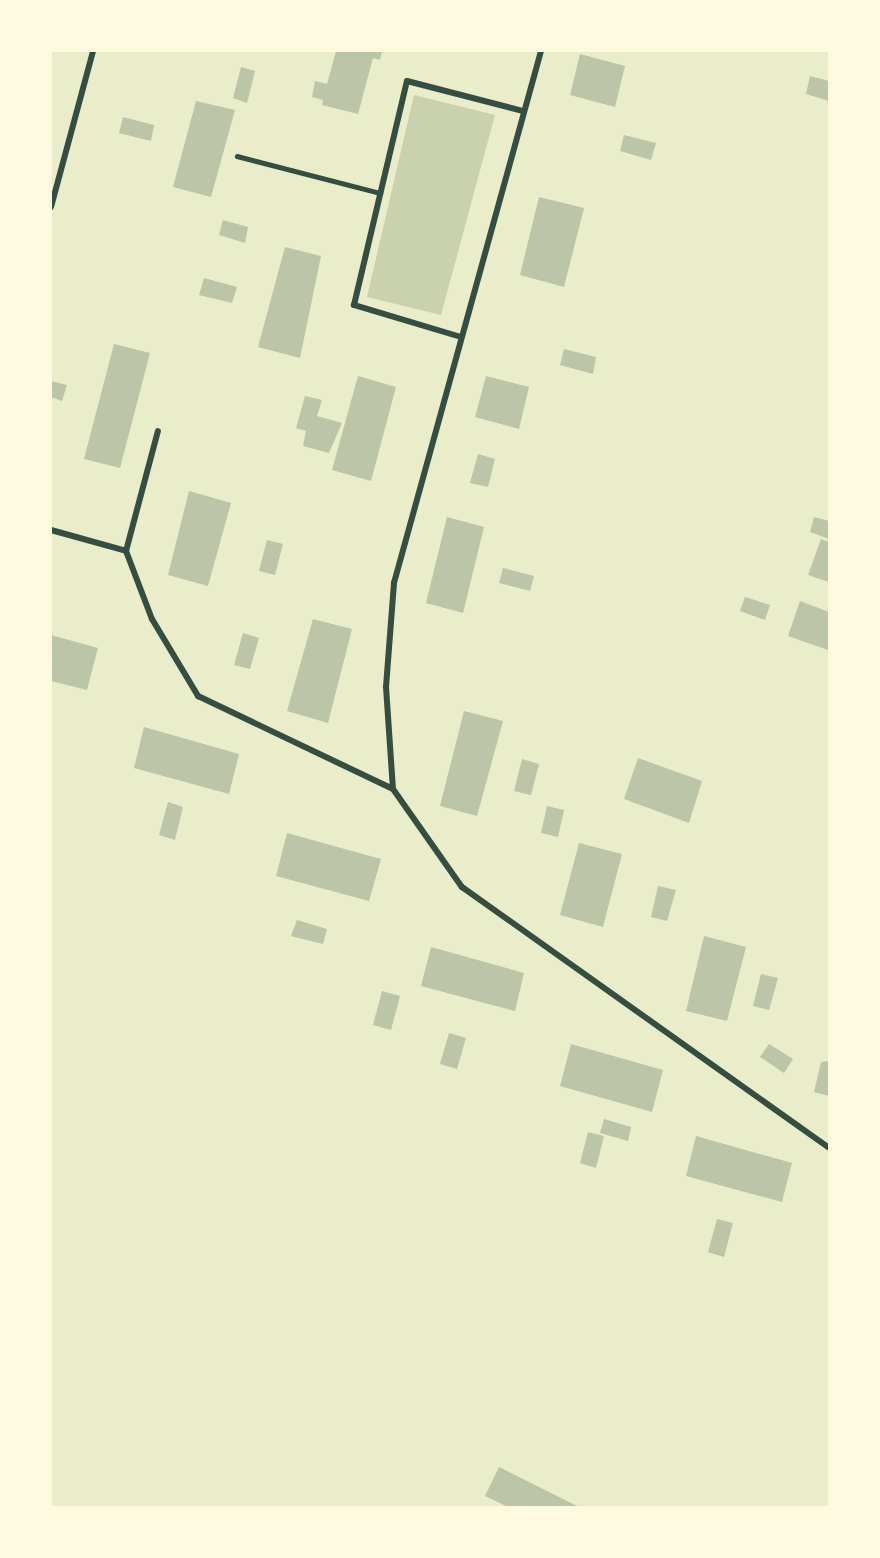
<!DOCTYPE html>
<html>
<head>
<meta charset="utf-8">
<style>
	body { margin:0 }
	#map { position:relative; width:880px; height:1558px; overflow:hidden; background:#e9edc9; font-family:Lato,sans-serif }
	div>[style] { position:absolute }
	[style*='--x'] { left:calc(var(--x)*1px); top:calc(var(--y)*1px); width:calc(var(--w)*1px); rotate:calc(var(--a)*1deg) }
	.green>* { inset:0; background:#cad2ad }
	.building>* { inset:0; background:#bcc5a7 }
	.service>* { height:4.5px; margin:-2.25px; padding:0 2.25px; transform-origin:2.25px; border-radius:2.25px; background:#344e41 }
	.minor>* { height:6px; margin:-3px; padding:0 3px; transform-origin:3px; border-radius:3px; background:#344e41 }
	span { translate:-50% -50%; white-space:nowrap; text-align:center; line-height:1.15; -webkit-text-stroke:5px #fefae0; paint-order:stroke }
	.frame { position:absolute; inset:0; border:52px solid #fefae0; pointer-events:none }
</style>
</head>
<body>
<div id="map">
	<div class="green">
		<i style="clip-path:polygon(414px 95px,495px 115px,441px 315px,367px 297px)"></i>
	</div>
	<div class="building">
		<i style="clip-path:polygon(336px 51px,382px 51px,380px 60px,373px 58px,358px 114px,322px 105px,323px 100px,312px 97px,315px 81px,327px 84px)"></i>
		<i style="clip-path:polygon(580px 54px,625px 66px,615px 107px,570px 95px)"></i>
		<i style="clip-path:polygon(241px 67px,255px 71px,247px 103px,233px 98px)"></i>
		<i style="clip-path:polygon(810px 76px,829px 81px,829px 101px,806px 94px)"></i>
		<i style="clip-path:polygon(196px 101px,235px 110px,211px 197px,173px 187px)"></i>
		<i style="clip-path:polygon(123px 117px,154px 125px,151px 141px,119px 133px)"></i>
		<i style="clip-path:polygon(624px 135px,656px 143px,651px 160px,620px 151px)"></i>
		<i style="clip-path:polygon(539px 197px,584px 208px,564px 287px,520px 275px)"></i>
		<i style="clip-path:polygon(223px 220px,248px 227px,245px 243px,219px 235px)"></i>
		<i style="clip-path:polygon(285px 247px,321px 256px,300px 358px,258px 347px)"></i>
		<i style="clip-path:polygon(204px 278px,237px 287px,232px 303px,199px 295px)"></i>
		<i style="clip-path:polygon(114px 344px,150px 353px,120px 468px,84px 459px)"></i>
		<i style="clip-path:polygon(564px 349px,596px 357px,593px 374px,560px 365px)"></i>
		<i style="clip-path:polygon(358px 376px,396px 387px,371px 481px,332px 470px)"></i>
		<i style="clip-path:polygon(486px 376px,529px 387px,519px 429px,475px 417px)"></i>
		<i style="clip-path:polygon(51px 381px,67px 385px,62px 401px,51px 397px)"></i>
		<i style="clip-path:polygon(305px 396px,322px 400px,317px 416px,342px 423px,329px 453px,303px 446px,306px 431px,296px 428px)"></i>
		<i style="clip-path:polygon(478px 454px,495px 459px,488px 487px,470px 483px)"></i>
		<i style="clip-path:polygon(189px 491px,231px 503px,208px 586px,168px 575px)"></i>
		<i style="clip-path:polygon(447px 517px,484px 527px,463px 613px,426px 603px)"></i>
		<i style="clip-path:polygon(814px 517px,829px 521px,829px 539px,810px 532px)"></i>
		<i style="clip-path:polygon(821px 539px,829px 542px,829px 582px,808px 575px)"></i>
		<i style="clip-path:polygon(267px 540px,283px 544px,275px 575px,259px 571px)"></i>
		<i style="clip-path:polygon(503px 568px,534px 576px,530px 591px,499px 583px)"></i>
		<i style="clip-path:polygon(745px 597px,770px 605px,765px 620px,740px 611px)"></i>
		<i style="clip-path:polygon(800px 601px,829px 612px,828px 650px,788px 636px)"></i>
		<i style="clip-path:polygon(313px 619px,352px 629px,328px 723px,287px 711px)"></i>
		<i style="clip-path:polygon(243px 633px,259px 638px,250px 669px,234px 665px)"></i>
		<i style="clip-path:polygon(51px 635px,98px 648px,87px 690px,51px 681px)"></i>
		<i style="clip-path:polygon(464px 711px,503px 721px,477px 816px,440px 806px)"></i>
		<i style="clip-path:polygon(144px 727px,239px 754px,229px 794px,134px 768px)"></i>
		<i style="clip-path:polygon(638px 758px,702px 781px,689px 823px,624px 799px)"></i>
		<i style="clip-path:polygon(522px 759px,539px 764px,531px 795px,514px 791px)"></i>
		<i style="clip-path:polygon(168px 802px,183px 807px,175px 840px,159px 835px)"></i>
		<i style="clip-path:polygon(547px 806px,564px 810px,558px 837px,541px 833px)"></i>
		<i style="clip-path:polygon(287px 833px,381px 859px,369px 901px,276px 876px)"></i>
		<i style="clip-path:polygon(579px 843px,622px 854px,603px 927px,560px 915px)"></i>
		<i style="clip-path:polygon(658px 886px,676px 890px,667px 921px,651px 917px)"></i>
		<i style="clip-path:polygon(297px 920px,327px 929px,323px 944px,291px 936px)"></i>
		<i style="clip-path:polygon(704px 936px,746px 947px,727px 1021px,686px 1011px)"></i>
		<i style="clip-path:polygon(431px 947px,524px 973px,515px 1011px,421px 986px)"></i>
		<i style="clip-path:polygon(761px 974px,778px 978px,769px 1010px,753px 1006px)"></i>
		<i style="clip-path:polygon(382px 991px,400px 996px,391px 1030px,373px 1025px)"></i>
		<i style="clip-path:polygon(449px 1033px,466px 1038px,457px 1069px,440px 1064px)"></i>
		<i style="clip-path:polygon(571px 1044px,663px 1070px,652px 1112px,560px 1086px)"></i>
		<i style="clip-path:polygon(769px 1044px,793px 1059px,784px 1073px,760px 1057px)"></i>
		<i style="clip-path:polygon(829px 1061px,829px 1096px,814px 1092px,821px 1062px)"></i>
		<i style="clip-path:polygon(604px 1119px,631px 1127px,628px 1141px,600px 1133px)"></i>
		<i style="clip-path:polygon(588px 1132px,604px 1136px,596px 1168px,580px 1163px)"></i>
		<i style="clip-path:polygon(696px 1136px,792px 1163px,782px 1202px,686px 1176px)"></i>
		<i style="clip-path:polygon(717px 1219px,733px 1223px,724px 1257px,708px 1252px)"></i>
		<i style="clip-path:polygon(499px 1467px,579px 1507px,508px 1507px,485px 1496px)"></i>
	</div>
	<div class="service">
		<i style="--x:237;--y:156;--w:148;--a:14.5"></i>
	</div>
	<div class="minor">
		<i style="--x:541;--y:51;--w:552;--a:105.45"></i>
		<i style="--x:394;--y:583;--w:104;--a:94.4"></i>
		<i style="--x:386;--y:687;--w:102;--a:86.1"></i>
		<i style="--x:393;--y:789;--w:120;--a:54.9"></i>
		<i style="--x:462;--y:887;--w:450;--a:35.4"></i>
		<i style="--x:51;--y:207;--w:162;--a:-74.9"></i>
		<i style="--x:461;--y:337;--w:112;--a:-163.3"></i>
		<i style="--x:354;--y:305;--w:230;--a:-76.7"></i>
		<i style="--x:407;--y:81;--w:120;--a:14.5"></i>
		<i style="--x:51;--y:530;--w:78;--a:15.6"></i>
		<i style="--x:126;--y:551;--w:73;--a:69.1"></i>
		<i style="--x:152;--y:619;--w:90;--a:59.1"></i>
		<i style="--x:198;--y:696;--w:216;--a:25.5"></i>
		<i style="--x:126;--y:551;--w:124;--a:-75.1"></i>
	</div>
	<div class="frame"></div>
</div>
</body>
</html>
